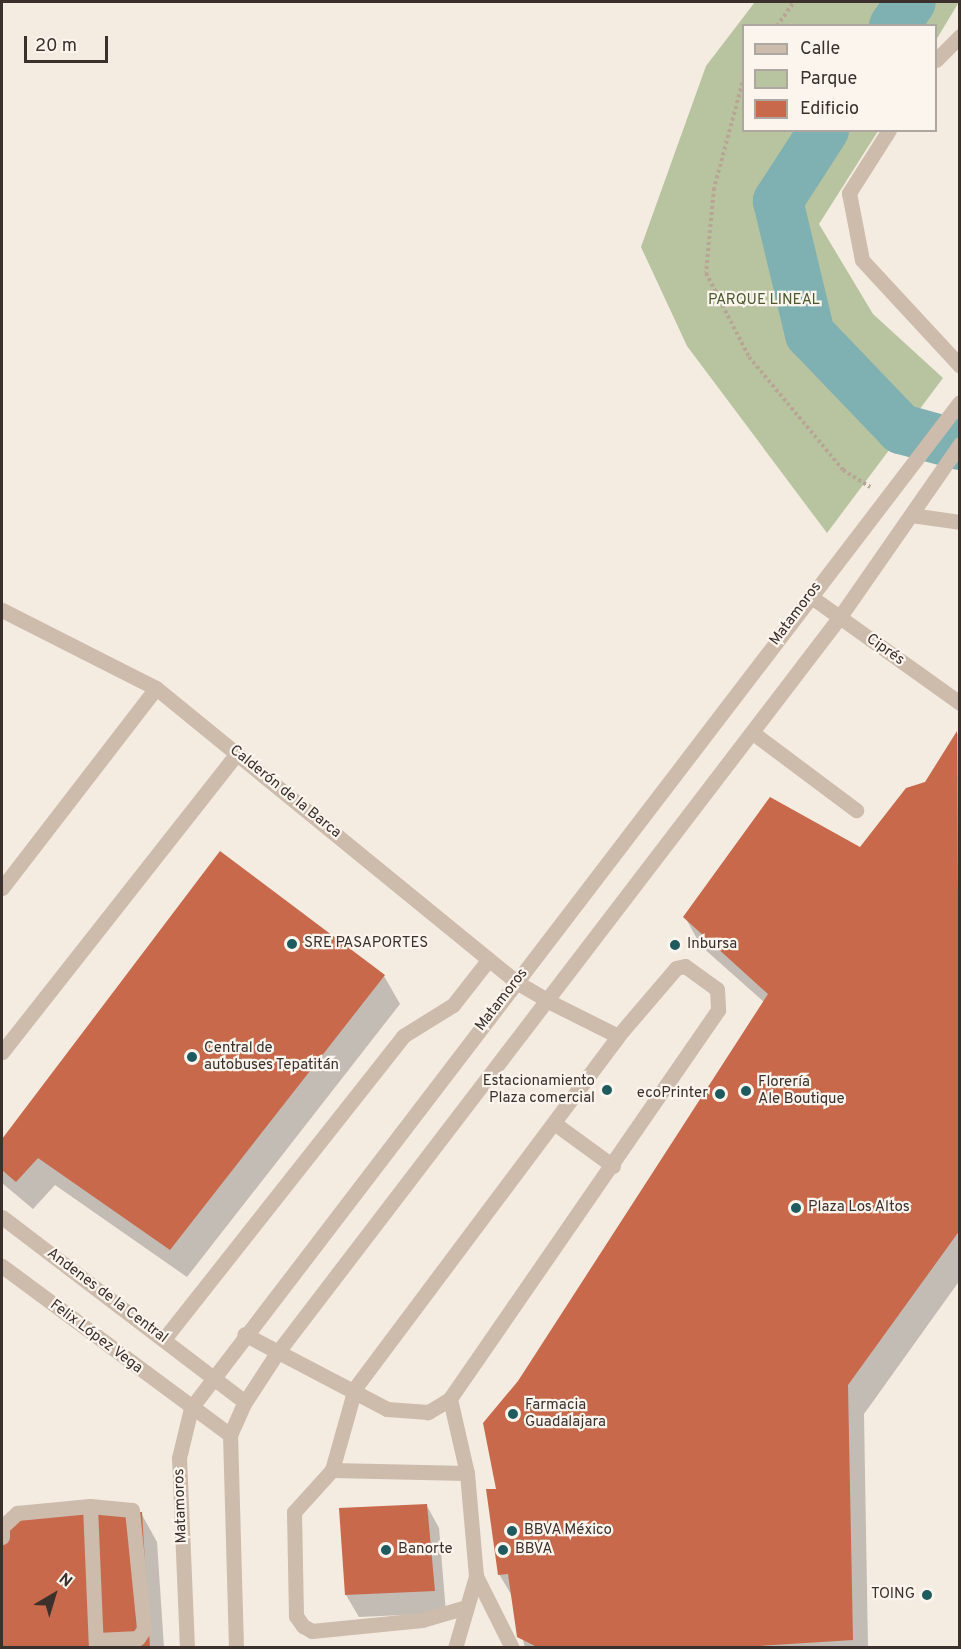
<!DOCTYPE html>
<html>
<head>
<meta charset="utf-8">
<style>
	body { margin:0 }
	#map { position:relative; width:961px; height:1649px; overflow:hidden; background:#f4ebe1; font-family:Overpass,sans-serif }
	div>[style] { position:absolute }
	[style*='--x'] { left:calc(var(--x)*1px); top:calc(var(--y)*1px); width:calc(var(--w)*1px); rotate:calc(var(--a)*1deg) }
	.green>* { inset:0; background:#b8c4a0 }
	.shadow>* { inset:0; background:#0003 }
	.river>* { height:50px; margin:-25px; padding:0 25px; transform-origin:25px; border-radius:25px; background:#7fb0b2 }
	.building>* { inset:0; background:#c8694b }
	.path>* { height:4px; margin-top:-2px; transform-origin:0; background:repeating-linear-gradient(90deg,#b9a596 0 3px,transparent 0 6px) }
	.minor>* { height:15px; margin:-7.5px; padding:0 7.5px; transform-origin:7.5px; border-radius:7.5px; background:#cdbbac }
	.dots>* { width:16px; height:16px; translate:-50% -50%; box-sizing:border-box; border:3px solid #fbf5ee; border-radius:50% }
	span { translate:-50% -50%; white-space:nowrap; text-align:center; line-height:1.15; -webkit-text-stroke:4.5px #fbf5ee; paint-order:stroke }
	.park-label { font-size:15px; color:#4a5a2e }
	.street-label { font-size:15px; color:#3b302b }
	.poi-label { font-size:15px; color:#3b302b }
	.left { translate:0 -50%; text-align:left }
	.right { translate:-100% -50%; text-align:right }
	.frame { position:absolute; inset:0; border:3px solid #3b302b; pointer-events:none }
	.legend { position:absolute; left:742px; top:24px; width:195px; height:108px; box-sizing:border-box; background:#fbf5ee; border:2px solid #aea6a0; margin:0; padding:8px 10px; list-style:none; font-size:18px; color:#3b302b }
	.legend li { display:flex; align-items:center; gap:12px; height:30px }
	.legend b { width:30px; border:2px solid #aea6a0 }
	.north { position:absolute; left:24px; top:1565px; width:60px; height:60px; -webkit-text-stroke:4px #fbf5ee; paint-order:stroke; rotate:38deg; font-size:16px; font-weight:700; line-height:24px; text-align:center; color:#3b302b }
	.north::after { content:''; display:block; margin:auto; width:21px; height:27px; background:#3b302b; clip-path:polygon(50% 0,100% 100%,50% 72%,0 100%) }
	.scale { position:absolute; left:24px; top:36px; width:84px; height:27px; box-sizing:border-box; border:3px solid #3b302b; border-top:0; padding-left:8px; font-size:18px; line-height:21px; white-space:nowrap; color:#3b302b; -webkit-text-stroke:4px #fbf5ee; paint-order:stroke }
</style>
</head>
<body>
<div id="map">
	<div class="green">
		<i style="clip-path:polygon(755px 2px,959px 2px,936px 40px,936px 26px,744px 26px,744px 130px,878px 131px,819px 224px,873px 314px,943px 378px,827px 533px,687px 346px,641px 247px,706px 66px)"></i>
	</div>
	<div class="shadow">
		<i style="clip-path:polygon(958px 733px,960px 1280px,864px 1414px,868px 1648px,525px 1648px,512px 1596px,499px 1574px,498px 1496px,509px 1396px,765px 1003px,701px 946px,685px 917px,861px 849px,926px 783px)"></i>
		<i style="clip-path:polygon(221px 853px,384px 976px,400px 1004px,187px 1277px,55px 1185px,33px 1209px,2px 1183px,2px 1141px)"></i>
		<i style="clip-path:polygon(427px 1506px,439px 1528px,446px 1613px,359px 1617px,346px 1595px,340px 1509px)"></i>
		<i style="clip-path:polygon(141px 1513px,157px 1542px,164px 1648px,2px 1648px,2px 1521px)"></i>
	</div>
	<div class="river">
		<i style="--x:894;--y:26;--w:29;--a:-55"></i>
		<i style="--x:824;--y:130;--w:85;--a:122.9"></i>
		<i style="--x:778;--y:201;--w:137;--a:76.5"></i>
		<i style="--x:810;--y:334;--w:132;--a:46.2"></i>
		<i style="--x:901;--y:429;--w:61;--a:15.2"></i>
	</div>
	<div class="building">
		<i style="clip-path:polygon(957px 731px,960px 1230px,848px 1385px,853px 1640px,728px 1648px,539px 1648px,517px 1637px,508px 1574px,498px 1575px,486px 1489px,496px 1489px,483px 1423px,518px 1381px,768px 994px,683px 917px,770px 797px,860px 847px,906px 788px,925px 782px)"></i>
		<i style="clip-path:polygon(220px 851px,385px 975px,170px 1250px,38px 1158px,16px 1182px,2px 1170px,2px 1139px)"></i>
		<i style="clip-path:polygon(427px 1504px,435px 1591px,345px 1595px,339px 1508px)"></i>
		<i style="clip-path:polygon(15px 1510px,142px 1512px,150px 1648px,2px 1648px,2px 1519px)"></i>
	</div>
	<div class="path">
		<i style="--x:777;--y:26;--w:29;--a:-55"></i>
		<i style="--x:744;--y:77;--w:115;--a:105.1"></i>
		<i style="--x:714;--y:188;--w:85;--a:95.4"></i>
		<i style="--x:706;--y:273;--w:94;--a:62.9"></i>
		<i style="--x:749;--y:357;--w:147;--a:50.2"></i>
		<i style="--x:843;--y:470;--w:32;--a:32"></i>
	</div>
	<div class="minor">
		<i style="--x:936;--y:60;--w:34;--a:-45"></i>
		<i style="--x:889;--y:130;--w:75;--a:122.4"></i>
		<i style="--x:849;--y:193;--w:68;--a:79"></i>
		<i style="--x:862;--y:260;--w:144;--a:47.2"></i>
		<i style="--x:911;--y:515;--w:49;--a:8.1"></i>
		<i style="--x:810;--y:596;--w:184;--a:35.5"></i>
		<i style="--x:2;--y:610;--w:173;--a:26.9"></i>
		<i style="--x:156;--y:688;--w:465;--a:39.2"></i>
		<i style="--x:516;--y:982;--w:39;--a:30"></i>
		<i style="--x:550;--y:1002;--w:76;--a:26.6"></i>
		<i style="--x:618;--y:1036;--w:89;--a:-49.5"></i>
		<i style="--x:676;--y:968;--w:9;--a:-13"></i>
		<i style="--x:685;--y:966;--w:39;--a:36"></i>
		<i style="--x:717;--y:989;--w:21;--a:87"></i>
		<i style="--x:718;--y:1010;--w:472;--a:124.6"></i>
		<i style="--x:450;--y:1399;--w:26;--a:149"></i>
		<i style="--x:428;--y:1412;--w:41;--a:-175.8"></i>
		<i style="--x:387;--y:1409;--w:161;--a:-152.3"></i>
		<i style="--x:753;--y:733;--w:129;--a:36.8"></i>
		<i style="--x:2;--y:888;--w:252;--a:-52.4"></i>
		<i style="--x:2;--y:1052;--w:380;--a:-51.8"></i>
		<i style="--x:554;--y:1123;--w:73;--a:36.1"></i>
		<i style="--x:2;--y:1217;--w:305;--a:37.3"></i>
		<i style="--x:2;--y:1266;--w:284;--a:36.5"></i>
		<i style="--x:164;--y:1339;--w:386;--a:-51.7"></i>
		<i style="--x:403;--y:1036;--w:59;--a:-31.8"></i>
		<i style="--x:453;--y:1005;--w:58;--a:-52"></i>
		<i style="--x:450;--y:1399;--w:76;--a:77.1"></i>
		<i style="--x:467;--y:1473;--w:103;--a:85"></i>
		<i style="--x:476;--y:1576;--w:80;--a:63.4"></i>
		<i style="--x:332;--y:1470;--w:135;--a:1.3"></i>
		<i style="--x:90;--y:1506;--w:142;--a:87.6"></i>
		<i style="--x:2;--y:1537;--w:10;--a:-90"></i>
		<i style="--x:2;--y:1527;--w:21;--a:-43"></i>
		<i style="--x:17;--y:1513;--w:73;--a:-5.5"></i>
		<i style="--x:90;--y:1506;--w:42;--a:5.4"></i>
		<i style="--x:132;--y:1510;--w:120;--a:84.2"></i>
		<i style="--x:144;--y:1629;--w:11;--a:124"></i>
		<i style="--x:138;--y:1638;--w:42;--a:177.3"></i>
		<i style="--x:463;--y:1608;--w:43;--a:163.7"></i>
		<i style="--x:422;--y:1620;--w:111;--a:174.3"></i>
		<i style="--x:312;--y:1631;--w:10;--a:-151"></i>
		<i style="--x:303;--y:1626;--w:12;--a:-125"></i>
		<i style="--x:296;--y:1616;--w:104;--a:-91.1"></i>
		<i style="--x:294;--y:1512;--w:57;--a:-47.9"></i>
		<i style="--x:332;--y:1470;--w:85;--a:-74.3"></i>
		<i style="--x:355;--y:1388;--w:439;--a:-53.2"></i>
		<i style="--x:187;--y:1648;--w:190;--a:-92.4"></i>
		<i style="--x:179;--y:1458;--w:51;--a:-76.5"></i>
		<i style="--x:191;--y:1408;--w:1266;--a:-52.61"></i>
		<i style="--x:236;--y:1648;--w:213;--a:-91.6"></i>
		<i style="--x:230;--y:1435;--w:36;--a:-66"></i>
		<i style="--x:245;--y:1402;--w:59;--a:-56.9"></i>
		<i style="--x:277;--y:1353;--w:925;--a:-52.6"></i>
		<i style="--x:839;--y:618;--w:212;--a:-55.2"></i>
		<i style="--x:455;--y:1648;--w:75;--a:-73.7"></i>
	</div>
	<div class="dots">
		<i style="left:292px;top:944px;background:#1f5a5e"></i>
		<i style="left:675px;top:945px;background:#1f5a5e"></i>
		<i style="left:192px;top:1057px;background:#1f5a5e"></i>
		<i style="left:607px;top:1090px;background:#1f5a5e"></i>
		<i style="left:746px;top:1091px;background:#1f5a5e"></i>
		<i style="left:720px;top:1094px;background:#1f5a5e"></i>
		<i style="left:796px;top:1208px;background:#1f5a5e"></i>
		<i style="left:513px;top:1414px;background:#1f5a5e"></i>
		<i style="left:512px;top:1531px;background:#1f5a5e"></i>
		<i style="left:386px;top:1550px;background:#1f5a5e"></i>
		<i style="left:503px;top:1550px;background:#1f5a5e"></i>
		<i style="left:927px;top:1595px;background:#1f5a5e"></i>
	</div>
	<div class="park-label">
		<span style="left:764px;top:301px">PARQUE LINEAL</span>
	</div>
	<div class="street-label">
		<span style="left:796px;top:614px;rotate:-53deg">Matamoros</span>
		<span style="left:885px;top:650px;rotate:35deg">Ciprés</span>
		<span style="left:285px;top:792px;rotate:39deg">Calderón de la Barca</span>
		<span style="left:502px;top:1000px;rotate:-52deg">Matamoros</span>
		<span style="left:107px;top:1296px;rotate:37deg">Andenes de la Central</span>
		<span style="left:96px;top:1337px;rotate:37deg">Felix López Vega</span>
		<span style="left:181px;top:1506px;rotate:-92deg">Matamoros</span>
	</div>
	<div class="poi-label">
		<span class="left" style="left:304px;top:944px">SRE PASAPORTES</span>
		<span class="left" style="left:687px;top:945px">Inbursa</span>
		<span class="left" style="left:204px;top:1057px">Central de<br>autobuses Tepatitán</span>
		<span class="right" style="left:595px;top:1090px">Estacionamiento<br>Plaza comercial</span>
		<span class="left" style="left:758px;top:1091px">Florería<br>Ale Boutique</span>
		<span class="right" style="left:708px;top:1094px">ecoPrinter</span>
		<span class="left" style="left:808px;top:1208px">Plaza Los Altos</span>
		<span class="left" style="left:525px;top:1414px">Farmacia<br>Guadalajara</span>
		<span class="left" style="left:524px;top:1531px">BBVA México</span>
		<span class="left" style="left:398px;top:1550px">Banorte</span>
		<span class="left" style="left:515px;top:1550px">BBVA</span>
		<span class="right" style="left:915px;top:1595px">TOING</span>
	</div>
	<div class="frame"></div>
	<ul class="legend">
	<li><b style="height:8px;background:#cdbbac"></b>Calle</li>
	<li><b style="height:16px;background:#b8c4a0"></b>Parque</li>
	<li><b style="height:16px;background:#c8694b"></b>Edificio</li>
	</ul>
	<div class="north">N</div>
	<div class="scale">20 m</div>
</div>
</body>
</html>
